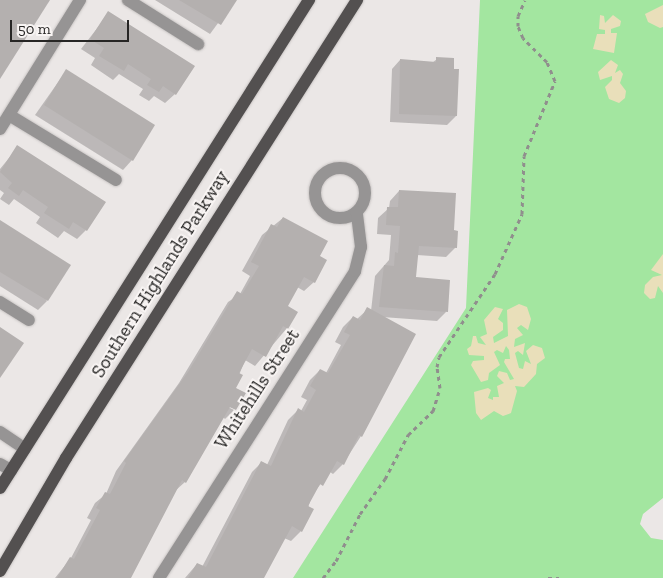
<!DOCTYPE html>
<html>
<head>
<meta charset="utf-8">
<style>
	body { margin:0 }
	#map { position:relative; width:663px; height:578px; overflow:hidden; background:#ebe7e6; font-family:"Zilla Slab",serif }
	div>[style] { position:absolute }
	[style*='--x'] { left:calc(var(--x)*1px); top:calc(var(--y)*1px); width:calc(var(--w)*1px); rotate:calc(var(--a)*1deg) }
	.green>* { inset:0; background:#a3e6a0 }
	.sand>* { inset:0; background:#e9dfba }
	.shadow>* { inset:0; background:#0003 }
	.building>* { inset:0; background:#b4b0af }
	.path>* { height:3px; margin-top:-1.5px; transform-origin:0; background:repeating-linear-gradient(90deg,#908e8d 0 4px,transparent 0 8px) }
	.roads { filter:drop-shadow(0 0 1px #c8c4c3) drop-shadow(0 0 1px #c8c4c3) }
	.street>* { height:12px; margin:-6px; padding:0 6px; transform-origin:6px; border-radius:6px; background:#969494 }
	.street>.ring { margin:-6px; padding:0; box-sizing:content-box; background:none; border:12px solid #969494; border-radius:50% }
	.primary>* { height:12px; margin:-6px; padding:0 6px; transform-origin:6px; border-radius:6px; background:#535050 }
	span { translate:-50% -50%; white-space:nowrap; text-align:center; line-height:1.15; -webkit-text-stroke:4px #f8f4f3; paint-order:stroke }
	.street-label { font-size:19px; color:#272625 }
	.scale { position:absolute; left:10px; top:20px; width:119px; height:22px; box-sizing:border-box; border:2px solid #272625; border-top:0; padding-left:6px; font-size:15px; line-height:18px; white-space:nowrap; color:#272625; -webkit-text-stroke:4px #f8f4f3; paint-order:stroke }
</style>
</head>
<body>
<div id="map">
	<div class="green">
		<i style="clip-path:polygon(480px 0,663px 0,663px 498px,643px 514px,640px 524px,651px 538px,663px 540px,663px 578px,293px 578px,466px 308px)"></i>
	</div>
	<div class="sand">
		<i style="clip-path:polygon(663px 5px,663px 27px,660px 28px,648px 22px,645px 14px)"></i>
		<i style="clip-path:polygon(600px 15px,604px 16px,605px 23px,613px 15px,621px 21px,620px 26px,611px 29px,611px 33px,617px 33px,614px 53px,593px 49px,597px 34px,605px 34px,605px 30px,599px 29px)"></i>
		<i style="clip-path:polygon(611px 60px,618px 65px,615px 73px,620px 70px,623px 74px,620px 83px,626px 91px,625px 98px,619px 103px,609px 99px,605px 87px,612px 80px,612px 76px,600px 80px,598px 72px)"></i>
		<i style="clip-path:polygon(663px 254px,663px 293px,658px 286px,655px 298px,650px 299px,644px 293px,645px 285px,653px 277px,662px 275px,651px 270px)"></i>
		<i style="clip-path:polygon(519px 304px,527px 307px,531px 319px,528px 330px,521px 325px,517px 328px,523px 335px,515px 339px,514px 347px,525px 343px,523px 355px,518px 351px,515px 353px,519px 368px,523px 369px,525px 361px,531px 364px,526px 351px,533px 345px,542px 348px,545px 358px,537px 364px,536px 374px,524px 387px,515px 386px,517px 391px,511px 413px,503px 416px,494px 411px,481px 420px,476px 413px,474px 392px,488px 388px,491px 390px,488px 398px,493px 400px,493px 397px,499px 397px,497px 386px,504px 383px,497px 376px,499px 371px,507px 373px,510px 380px,514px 379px,504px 362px,505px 359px,510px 359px,509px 350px,506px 346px,503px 353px,497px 350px,494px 352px,500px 365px,489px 373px,488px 380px,481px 382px,471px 365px,473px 361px,484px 360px,484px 356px,469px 355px,467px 349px,471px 346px,473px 336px,476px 336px,478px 343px,486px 345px,480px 337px,487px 334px,484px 320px,495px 307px,503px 309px,498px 319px,503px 323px,503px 330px,493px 337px,494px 343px,508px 336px,507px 310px)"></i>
	</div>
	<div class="shadow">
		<i style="clip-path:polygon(155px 0,235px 0,210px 34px)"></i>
		<i style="clip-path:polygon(109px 13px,175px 94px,165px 103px,154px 96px,149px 101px,139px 95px,143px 89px,119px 74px,113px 80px,91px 65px,95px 58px,81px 49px)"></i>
		<i style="clip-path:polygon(437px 59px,456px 116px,447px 125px,390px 122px,392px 69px,400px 60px,432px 63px)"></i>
		<i style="clip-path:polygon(66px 71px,132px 160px,123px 170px,35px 115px)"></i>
		<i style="clip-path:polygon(18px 147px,86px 230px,77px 239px,64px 231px,58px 238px,36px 223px,40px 217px,14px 199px,9px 205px,0 199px,4px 193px,0 190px,0 169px)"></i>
		<i style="clip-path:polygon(399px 191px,453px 231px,455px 248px,446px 257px,417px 255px,415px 278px,446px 312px,437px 321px,382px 317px,361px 436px,343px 464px,333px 474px,330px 472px,312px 495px,301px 531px,291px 541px,284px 538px,263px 578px,185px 578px,197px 564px,202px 567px,252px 472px,262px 462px,267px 465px,288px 420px,298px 410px,301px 411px,307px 400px,301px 397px,310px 380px,320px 370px,326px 373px,341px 345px,335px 342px,343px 327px,353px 317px,357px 319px,368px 309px,371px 311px,375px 276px,389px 260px,391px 235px,377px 234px,378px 218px,389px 208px,390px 201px)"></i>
		<i style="clip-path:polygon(283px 218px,319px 257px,314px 282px,304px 291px,297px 287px,286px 306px,287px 328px,255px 366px,245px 360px,234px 388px,235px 409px,224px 405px,234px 410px,225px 419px,223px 417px,185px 482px,175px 491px,127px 578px,55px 578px,71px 558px,91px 520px,87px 518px,95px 503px,106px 494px,116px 471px,179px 383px,228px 302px,240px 294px,250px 276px,242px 271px,262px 235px)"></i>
		<i style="clip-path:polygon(0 222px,47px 301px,38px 310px,0 286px)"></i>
	</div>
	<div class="building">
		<i style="clip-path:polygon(0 0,50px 0,0 79px)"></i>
		<i style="clip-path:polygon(179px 0,237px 0,221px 25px)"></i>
		<i style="clip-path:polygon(108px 11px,195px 66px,176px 95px,163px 86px,159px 92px,147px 85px,151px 79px,128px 64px,124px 71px,99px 56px,104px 48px,90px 39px)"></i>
		<i style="clip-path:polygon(436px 57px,454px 58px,454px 69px,459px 69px,457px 116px,399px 114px,400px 59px,436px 62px)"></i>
		<i style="clip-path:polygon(66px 69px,155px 125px,133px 161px,44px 105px)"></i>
		<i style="clip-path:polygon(17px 145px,106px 202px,87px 231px,73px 222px,69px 229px,44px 213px,48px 207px,23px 190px,19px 196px,8px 188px,12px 183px,0 172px)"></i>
		<i style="clip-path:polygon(399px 190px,456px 193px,454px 230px,458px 231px,457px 248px,419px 246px,416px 277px,450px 280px,448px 312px,379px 307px,384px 265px,394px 266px,395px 252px,398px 253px,400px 226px,386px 225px,387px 207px,398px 207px)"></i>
		<i style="clip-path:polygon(283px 217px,328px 241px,320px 256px,327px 260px,315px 283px,304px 277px,288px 306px,298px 312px,288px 329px,283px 326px,266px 357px,252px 349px,239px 373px,243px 375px,236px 388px,246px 393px,236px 410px,230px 407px,186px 483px,182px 480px,131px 578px,57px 578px,70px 557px,74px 559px,100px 510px,96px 508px,105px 492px,110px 494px,126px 463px,124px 461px,188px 372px,237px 291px,242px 294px,259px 266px,251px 262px,271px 224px,277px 227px)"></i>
		<i style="clip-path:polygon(0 220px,71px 265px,48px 301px,0 272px)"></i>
		<i style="clip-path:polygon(367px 307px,416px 334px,362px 437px,359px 435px,344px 465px,337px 461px,323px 486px,320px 484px,308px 506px,314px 509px,302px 532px,292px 526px,264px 578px,188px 578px,197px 563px,206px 567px,261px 461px,271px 466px,298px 408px,304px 412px,316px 390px,310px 386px,320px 369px,328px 373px,350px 335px,344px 332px,353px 316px,360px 320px)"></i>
		<i style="clip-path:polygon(0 327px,24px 343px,0 378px)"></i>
	</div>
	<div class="path">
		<i style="--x:323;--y:578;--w:21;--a:-53"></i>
		<i style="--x:336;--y:561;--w:53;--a:-62.9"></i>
		<i style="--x:360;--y:514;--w:43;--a:-54.5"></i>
		<i style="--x:385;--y:479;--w:50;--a:-62.4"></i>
		<i style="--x:408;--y:435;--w:35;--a:-44"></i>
		<i style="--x:433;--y:411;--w:24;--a:-73"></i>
		<i style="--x:440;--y:388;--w:21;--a:-98"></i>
		<i style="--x:437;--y:367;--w:10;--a:-79"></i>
		<i style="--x:439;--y:357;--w:100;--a:-56"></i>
		<i style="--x:495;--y:274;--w:66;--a:-65.8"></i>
		<i style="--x:522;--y:214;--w:58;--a:-88"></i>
		<i style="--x:524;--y:156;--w:81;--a:-67.5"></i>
		<i style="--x:555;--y:81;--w:21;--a:-113"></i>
		<i style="--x:547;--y:62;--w:34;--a:-135"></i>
		<i style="--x:523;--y:38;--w:13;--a:-113"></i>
		<i style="--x:518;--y:26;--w:10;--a:-90"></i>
		<i style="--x:518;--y:16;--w:17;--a:-66"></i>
		<i style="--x:548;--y:578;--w:11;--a:0"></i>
	</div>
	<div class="roads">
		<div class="street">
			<i style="--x:128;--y:0;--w:83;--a:32.2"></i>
			<i style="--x:9;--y:115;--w:125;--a:31.3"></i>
			<i style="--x:0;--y:129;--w:152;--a:-58.2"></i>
			<i class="ring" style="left:315px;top:168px;width:38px;height:38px"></i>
			<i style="--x:0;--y:302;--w:34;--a:32"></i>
			<i style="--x:0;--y:432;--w:30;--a:34"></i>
			<i style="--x:0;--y:464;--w:13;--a:29"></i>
			<i style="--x:159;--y:578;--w:364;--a:-57.4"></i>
			<i style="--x:355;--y:271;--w:25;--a:-76"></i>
			<i style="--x:361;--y:247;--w:35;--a:-97"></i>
		</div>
		<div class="primary">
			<i style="--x:0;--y:488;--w:578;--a:-57.66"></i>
			<i style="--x:0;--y:571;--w:131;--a:-59.7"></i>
			<i style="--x:66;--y:458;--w:543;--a:-57.57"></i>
		</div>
	</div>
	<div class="street-label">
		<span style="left:160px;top:274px;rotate:-58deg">Southern Highlands Parkway</span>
		<span style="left:257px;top:389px;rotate:-57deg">Whitehills Street</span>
	</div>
	<div class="scale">50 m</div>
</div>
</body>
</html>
